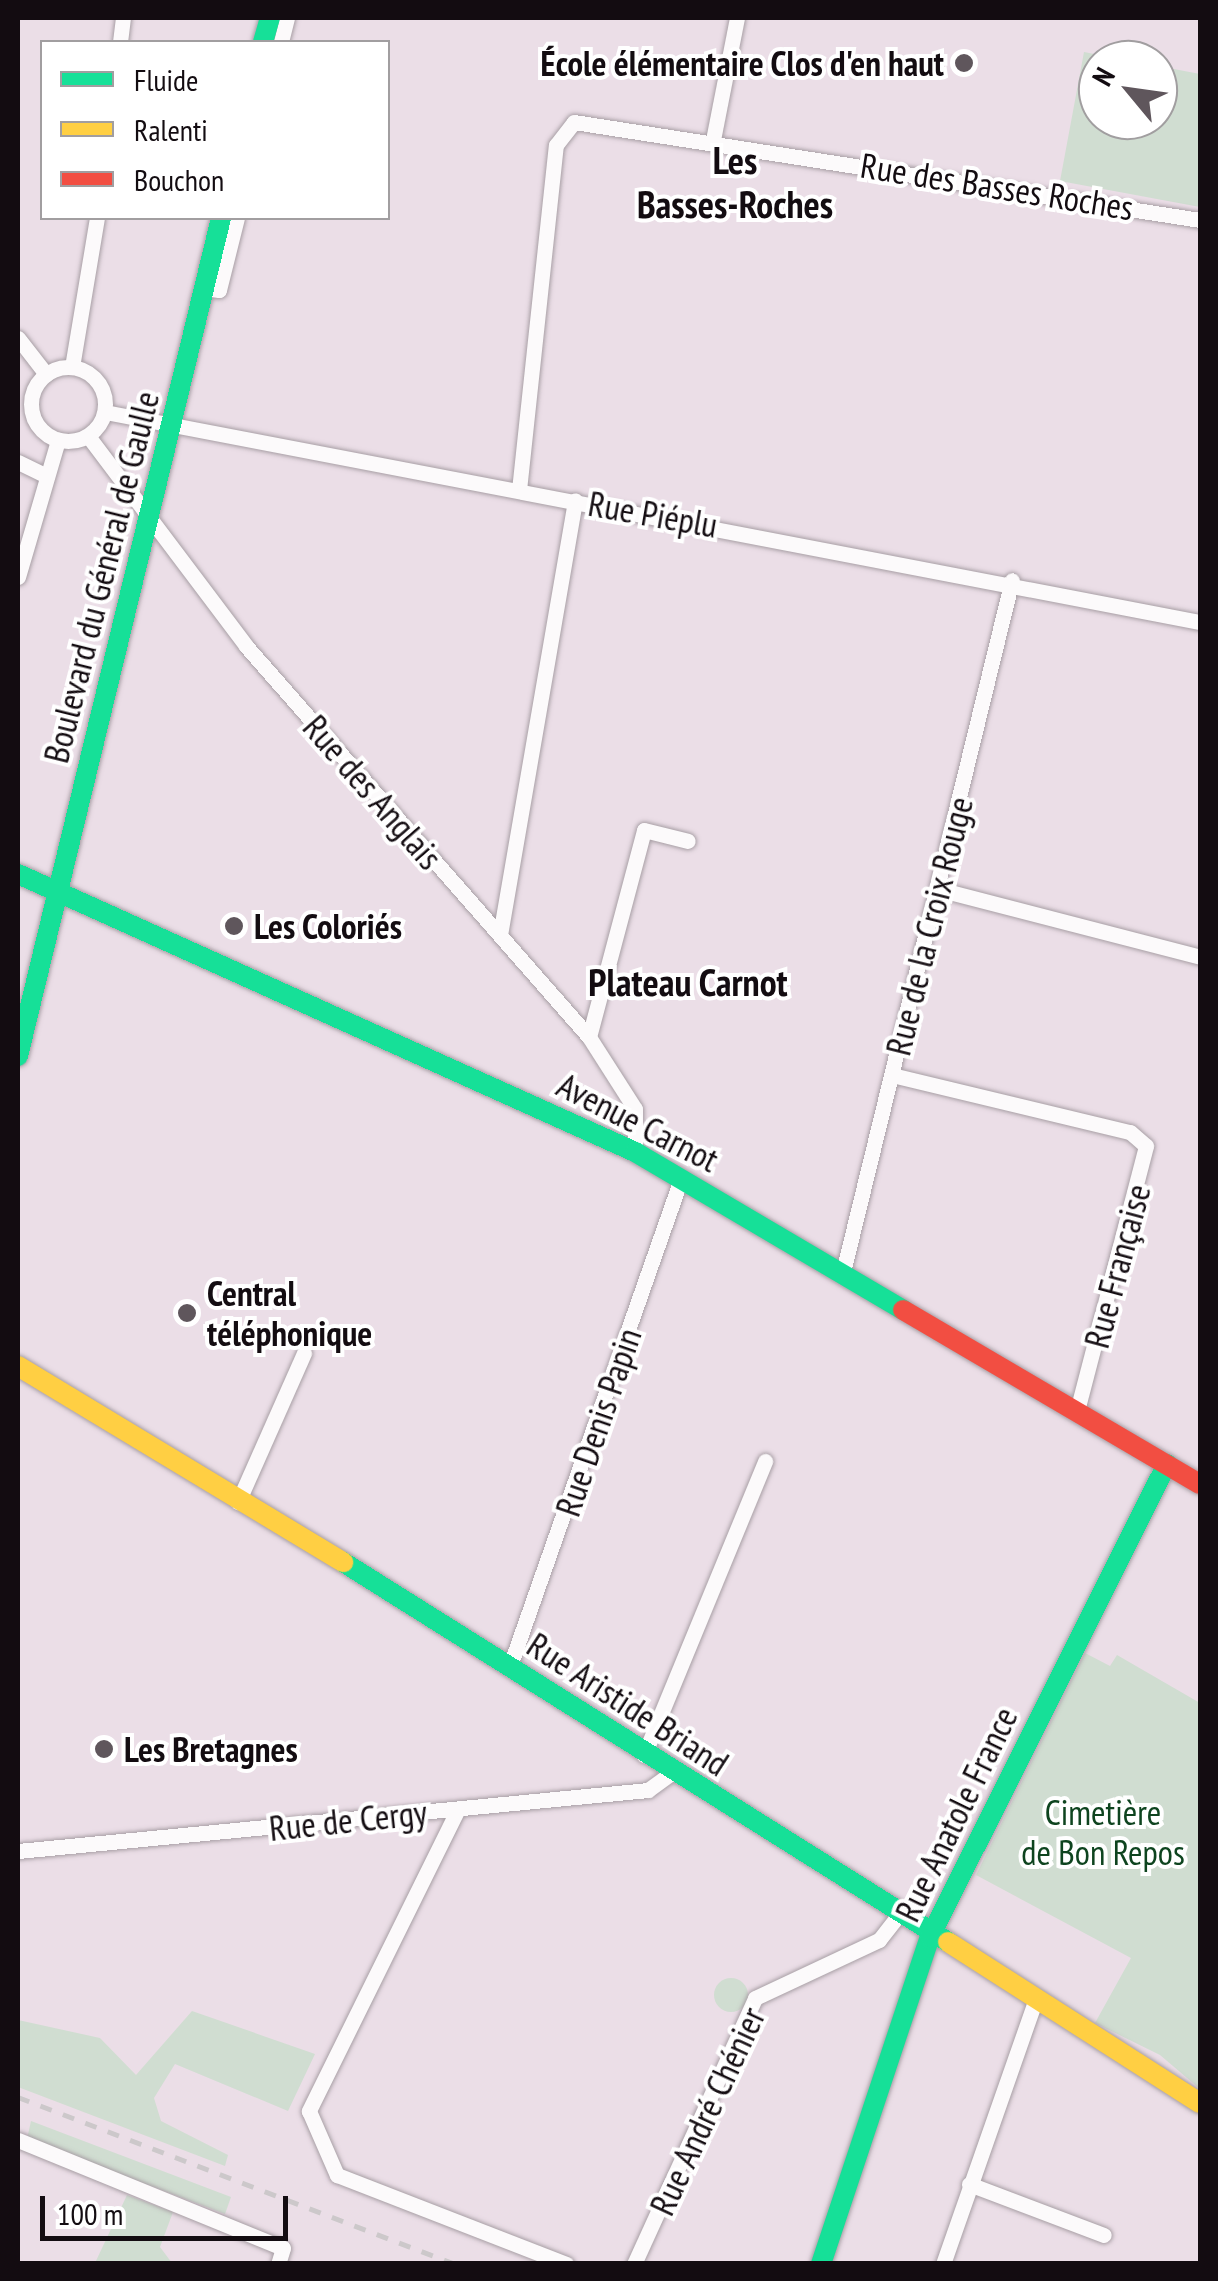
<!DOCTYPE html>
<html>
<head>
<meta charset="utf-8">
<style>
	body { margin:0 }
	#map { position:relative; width:1218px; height:2281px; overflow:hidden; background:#ebdee7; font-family:"PT Sans Narrow",sans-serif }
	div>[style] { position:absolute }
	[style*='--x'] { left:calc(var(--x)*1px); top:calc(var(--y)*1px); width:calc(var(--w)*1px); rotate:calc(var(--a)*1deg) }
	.green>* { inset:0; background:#d0ddd1 }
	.round { border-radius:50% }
	.roads { filter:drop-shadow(0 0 2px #a89fa5) drop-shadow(0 0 2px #a89fa5) }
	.street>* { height:15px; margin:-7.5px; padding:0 7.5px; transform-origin:7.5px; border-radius:7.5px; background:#fcfafb }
	.street>.ring { margin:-7.5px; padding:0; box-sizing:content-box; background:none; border:15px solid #fcfafb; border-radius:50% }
	.fast>* { height:20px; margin:-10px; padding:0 10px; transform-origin:10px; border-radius:10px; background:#16e098 }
	.slow>* { height:20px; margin:-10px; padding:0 10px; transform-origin:10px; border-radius:10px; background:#ffcf43 }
	.jam>* { height:20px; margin:-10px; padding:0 10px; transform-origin:10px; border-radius:10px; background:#f24e42 }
	.rail>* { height:5px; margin-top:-2.5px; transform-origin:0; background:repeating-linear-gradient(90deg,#ccc8ca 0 12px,transparent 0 24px) }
	.dots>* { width:28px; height:28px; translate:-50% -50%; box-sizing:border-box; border:5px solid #fff; border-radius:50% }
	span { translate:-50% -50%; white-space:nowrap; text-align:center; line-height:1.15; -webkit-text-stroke:8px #fff; paint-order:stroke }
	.poi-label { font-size:35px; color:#130c11; font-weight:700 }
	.right { translate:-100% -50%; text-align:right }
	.left { translate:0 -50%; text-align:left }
	.street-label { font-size:35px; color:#130c11 }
	.park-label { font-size:35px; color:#0e441f }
	.neighbourhood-label { font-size:38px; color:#130c11; font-weight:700 }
	.frame { position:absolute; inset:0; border:20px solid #130c11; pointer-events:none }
	.legend { position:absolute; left:40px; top:40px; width:350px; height:180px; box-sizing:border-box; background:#fff; border:2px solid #a19ea0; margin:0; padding:12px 18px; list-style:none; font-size:30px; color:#130c11 }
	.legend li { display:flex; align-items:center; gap:20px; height:50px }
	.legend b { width:50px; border:2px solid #a19ea0 }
	.north { position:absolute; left:1078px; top:40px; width:100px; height:100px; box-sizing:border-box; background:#fff; border:2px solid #a19ea0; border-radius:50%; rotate:299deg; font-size:28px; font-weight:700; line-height:40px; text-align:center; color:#130c11 }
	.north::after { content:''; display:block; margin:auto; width:35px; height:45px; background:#5f565c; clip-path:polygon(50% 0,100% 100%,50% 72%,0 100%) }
	.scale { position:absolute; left:40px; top:2196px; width:248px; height:45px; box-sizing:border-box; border:5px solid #130c11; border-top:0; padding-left:12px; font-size:30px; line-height:35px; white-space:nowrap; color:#130c11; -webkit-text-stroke:8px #fff; paint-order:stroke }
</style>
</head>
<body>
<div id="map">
	<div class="green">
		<i style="clip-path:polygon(1084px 52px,1125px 60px,1098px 60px,1098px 120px,1158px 120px,1158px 66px,1200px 74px,1200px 207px,1060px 181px)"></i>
		<i style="clip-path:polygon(1085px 1653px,1110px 1666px,1117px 1655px,1200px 1703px,1200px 2089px,1160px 2055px,1095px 2023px,1131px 1958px,976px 1875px)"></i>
		<i class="round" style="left:714px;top:1978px;width:34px;height:34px"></i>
		<i style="clip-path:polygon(192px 2011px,315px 2054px,288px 2111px,175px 2064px,154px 2098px,161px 2121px,228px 2155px,225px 2166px,18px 2087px,18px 2020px,100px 2038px,136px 2075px)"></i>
		<i style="clip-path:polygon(31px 2121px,231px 2197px,225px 2214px,27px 2139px)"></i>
		<i style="clip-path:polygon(127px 2195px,173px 2212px,160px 2247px,172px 2263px,95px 2263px)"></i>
	</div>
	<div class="roads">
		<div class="street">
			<i style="--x:120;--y:42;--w:24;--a:-83"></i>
			<i style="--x:281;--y:42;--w:25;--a:-76"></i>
			<i style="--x:713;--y:140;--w:124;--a:-78.9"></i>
			<i style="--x:204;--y:288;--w:15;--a:8"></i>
			<i style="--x:219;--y:290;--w:74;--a:-76"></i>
			<i style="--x:18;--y:338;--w:46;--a:52.1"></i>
			<i class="ring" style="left:31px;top:367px;width:59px;height:59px"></i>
			<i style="--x:72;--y:367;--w:151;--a:-80.5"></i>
			<i style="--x:105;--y:412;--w:1115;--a:10.86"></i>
			<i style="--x:88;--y:436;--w:263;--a:53"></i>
			<i style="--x:246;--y:646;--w:520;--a:48.74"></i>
			<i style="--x:589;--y:1037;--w:85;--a:57.4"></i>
			<i style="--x:635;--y:1109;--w:43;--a:90"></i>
			<i style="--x:18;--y:462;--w:32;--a:26"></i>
			<i style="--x:519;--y:490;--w:347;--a:-83.9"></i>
			<i style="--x:556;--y:145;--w:29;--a:-52"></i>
			<i style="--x:574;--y:122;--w:634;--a:8.9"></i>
			<i style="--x:18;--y:577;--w:143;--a:-73.7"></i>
			<i style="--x:938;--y:889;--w:271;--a:14.5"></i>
			<i style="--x:500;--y:935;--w:441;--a:-80.2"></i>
			<i style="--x:589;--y:1037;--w:214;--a:-75.1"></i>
			<i style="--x:644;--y:830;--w:45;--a:14"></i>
			<i style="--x:892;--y:1075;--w:245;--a:13.5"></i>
			<i style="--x:1130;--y:1132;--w:21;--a:41"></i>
			<i style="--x:1146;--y:1146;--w:274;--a:104.6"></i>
			<i style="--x:843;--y:1272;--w:712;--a:-76.28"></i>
			<i style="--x:238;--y:1502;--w:163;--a:-66.1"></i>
			<i style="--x:511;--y:1663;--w:513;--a:-70.65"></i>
			<i style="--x:644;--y:1755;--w:318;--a:-67.6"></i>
			<i style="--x:458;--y:1809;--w:337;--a:116.3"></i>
			<i style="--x:309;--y:2111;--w:70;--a:66.4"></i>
			<i style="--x:337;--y:2175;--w:246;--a:21.2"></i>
			<i style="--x:18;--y:1851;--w:633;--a:-5.53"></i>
			<i style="--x:648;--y:1790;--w:31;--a:-36"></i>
			<i style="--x:18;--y:2140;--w:286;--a:22.2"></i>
			<i style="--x:283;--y:2248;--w:17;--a:107"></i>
			<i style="--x:969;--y:2184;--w:144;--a:20.7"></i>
			<i style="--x:634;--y:2264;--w:292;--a:-65.5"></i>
			<i style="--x:755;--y:1998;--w:137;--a:-25.1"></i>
			<i style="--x:879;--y:1940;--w:31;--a:-52"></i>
			<i style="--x:943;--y:2264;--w:278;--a:-70.7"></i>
		</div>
		<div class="fast">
			<i style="--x:263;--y:42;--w:25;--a:-74"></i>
			<i style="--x:18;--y:874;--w:677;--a:24.25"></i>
			<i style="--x:635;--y:1152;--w:311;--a:30.5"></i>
			<i style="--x:18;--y:1056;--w:862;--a:-76.38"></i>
			<i style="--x:343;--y:1562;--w:714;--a:32.13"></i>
			<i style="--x:821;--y:2264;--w:345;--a:-71.6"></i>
			<i style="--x:930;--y:1937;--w:529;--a:-63.39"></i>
		</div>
		<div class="slow">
			<i style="--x:18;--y:1366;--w:380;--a:31.1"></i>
			<i style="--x:948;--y:1942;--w:299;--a:32.6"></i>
		</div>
		<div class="jam">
			<i style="--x:903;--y:1310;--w:344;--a:30.4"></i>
		</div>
	</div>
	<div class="rail">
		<i style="--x:18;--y:2097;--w:469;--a:20.9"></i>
	</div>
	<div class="dots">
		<i style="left:964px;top:63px;background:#5f565c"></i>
		<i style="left:234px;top:926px;background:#5f565c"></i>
		<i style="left:187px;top:1313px;background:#5f565c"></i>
		<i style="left:104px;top:1749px;background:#5f565c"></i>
	</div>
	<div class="poi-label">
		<span class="right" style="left:944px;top:63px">École élémentaire Clos d'en haut</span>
		<span class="left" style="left:254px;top:926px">Les Coloriés</span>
		<span class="left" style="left:207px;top:1313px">Central<br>téléphonique</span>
		<span class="left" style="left:124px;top:1749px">Les Bretagnes</span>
	</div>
	<div class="street-label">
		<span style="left:997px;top:186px;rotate:9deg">Rue des Basses Roches</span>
		<span style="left:653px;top:514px;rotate:10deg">Rue Piéplu</span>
		<span style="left:101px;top:577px;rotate:-76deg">Boulevard du Général de Gaulle</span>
		<span style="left:373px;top:792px;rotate:49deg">Rue des Anglais</span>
		<span style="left:929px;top:926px;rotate:-76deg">Rue de la Croix Rouge</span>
		<span style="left:638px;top:1122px;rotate:27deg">Avenue Carnot</span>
		<span style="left:1117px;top:1266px;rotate:-75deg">Rue Française</span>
		<span style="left:598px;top:1422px;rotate:-71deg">Rue Denis Papin</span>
		<span style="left:628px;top:1704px;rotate:33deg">Rue Aristide Briand</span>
		<span style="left:956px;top:1814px;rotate:-64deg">Rue Anatole France</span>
		<span style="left:348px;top:1820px;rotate:-6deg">Rue de Cergy</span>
		<span style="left:707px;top:2111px;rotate:-65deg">Rue André Chénier</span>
	</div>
	<div class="park-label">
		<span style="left:1103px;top:1832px">Cimetière<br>de Bon Repos</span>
	</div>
	<div class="neighbourhood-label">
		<span style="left:735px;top:182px">Les<br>Basses-Roches</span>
		<span style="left:688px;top:982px">Plateau Carnot</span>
	</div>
	<div class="frame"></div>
	<ul class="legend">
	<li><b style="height:12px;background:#16e098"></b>Fluide</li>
	<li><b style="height:12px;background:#ffcf43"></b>Ralenti</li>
	<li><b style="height:12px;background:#f24e42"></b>Bouchon</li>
	</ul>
	<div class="north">N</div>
	<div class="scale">100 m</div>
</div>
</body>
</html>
